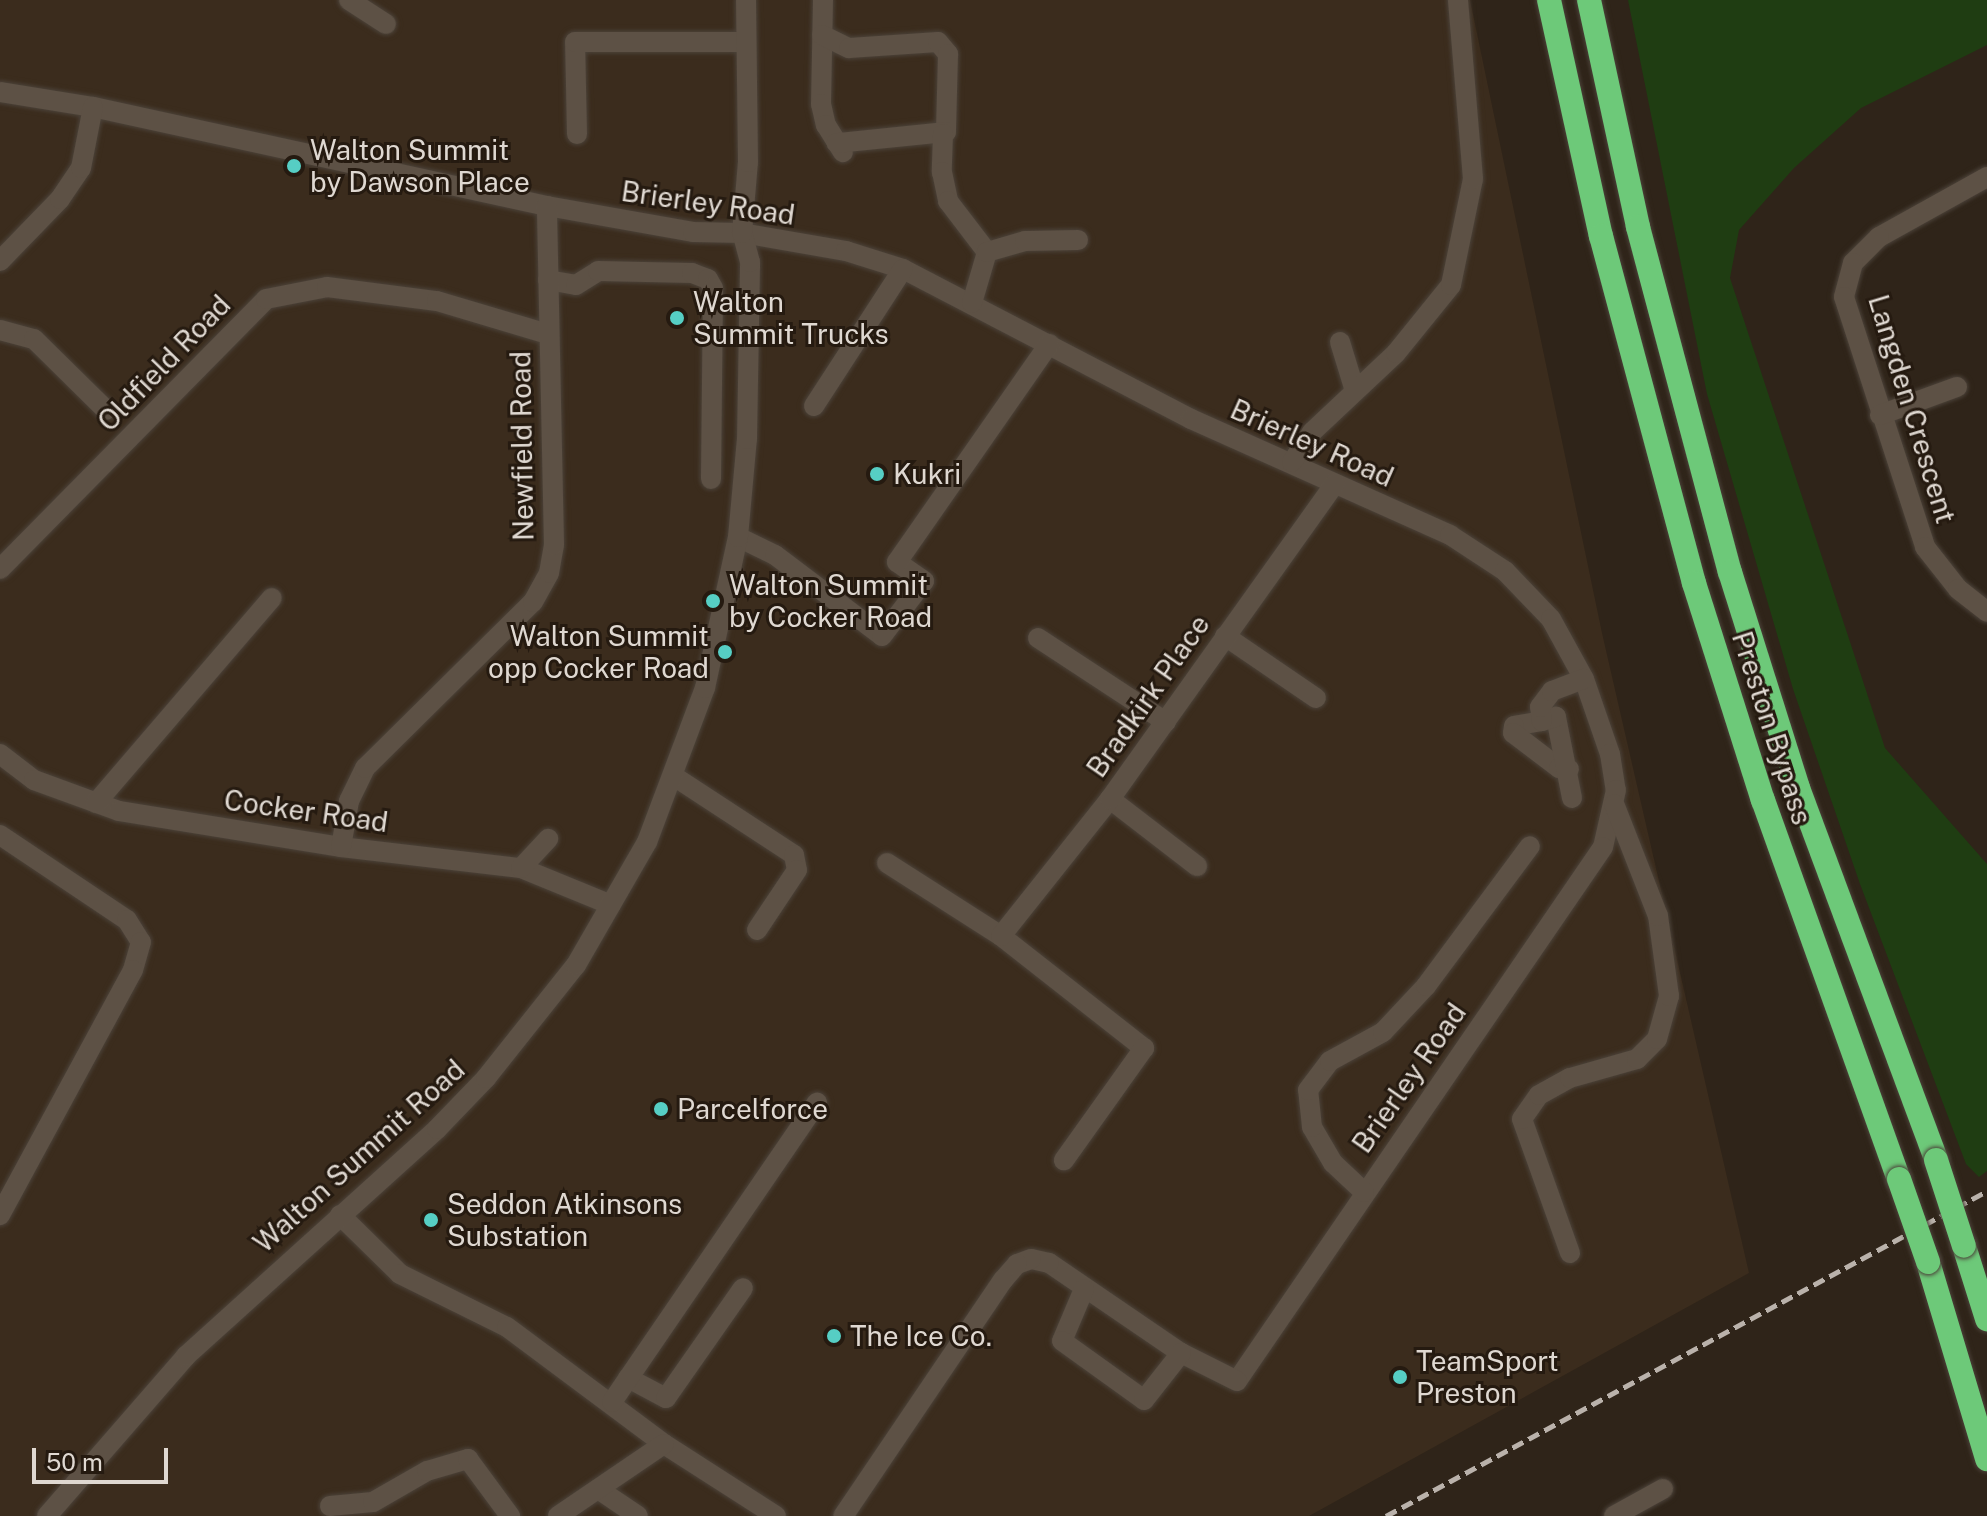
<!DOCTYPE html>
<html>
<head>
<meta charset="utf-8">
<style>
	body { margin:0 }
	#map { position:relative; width:1987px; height:1516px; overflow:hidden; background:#2f2419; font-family:"Public Sans",sans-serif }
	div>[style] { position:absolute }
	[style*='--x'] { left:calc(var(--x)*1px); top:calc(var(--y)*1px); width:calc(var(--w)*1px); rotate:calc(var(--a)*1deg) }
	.built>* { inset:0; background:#3b2c1d }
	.green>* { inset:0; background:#1f3d12 }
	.roads { filter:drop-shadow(0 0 2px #4b4239) drop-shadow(0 0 2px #4b4239) }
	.minor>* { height:20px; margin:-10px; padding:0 10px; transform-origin:10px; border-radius:10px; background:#5d5145 }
	.highway>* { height:24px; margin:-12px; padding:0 12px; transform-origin:12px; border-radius:12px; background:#6dc979 }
	.rail>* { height:5px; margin-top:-2.5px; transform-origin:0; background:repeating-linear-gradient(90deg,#bab2ab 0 12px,transparent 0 18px) }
	.bridges { filter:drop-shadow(0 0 2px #4b4239) drop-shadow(0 0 2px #4b4239) }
	.highway-bridge>* { height:24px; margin:-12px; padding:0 12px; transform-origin:12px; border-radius:12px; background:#6dc979 }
	.dots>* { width:22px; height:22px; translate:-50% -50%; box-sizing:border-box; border:4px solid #251a10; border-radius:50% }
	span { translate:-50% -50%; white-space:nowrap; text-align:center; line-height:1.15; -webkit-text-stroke:6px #251a10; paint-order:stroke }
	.poi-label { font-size:28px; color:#dfd8d1 }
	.left { translate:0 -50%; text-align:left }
	.right { translate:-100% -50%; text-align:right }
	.street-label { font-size:28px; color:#dfd8d1 }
	.scale { position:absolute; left:32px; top:1448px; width:136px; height:36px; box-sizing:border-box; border:4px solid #dfd8d1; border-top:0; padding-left:10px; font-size:24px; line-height:28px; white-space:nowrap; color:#dfd8d1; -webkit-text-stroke:6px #251a10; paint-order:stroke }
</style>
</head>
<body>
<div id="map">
	<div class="built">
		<i style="clip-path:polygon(0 0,1470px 0,1602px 633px,1749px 1273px,1309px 1516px,0 1516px)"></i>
	</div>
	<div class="green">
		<i style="clip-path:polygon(1628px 0,1987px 0,1987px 45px,1861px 108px,1794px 168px,1739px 230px,1730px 278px,1885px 748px,1987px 864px,1987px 1171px,1979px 1177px,1966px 1164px,1860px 884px,1793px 689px,1707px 394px)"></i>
	</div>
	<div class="roads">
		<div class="minor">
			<i style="--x:349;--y:0;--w:44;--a:33"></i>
			<i style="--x:823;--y:0;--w:104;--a:91.1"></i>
			<i style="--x:821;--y:104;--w:22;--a:77"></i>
			<i style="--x:826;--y:125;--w:32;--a:58"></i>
			<i style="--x:822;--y:35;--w:30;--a:26"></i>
			<i style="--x:849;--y:48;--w:89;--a:-3.9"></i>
			<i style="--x:938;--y:42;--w:16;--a:50"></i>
			<i style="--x:948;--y:54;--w:78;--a:91.5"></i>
			<i style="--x:946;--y:132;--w:110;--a:174.2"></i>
			<i style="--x:0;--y:92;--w:94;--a:9.2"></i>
			<i style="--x:93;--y:107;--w:465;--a:12.3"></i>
			<i style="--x:547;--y:206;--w:148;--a:10.1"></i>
			<i style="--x:693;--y:232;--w:49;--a:1.2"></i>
			<i style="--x:742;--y:233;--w:106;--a:9.8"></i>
			<i style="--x:846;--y:251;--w:60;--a:17.5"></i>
			<i style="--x:903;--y:269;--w:325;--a:27.5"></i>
			<i style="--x:1191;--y:419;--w:284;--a:24.1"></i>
			<i style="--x:1450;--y:535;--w:66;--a:33.2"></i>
			<i style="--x:1505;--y:571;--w:66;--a:46.2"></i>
			<i style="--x:1551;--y:619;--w:68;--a:61.2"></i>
			<i style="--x:1584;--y:679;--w:79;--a:70.9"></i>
			<i style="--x:1610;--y:754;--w:36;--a:81"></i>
			<i style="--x:1616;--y:790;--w:58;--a:102.8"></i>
			<i style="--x:1603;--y:847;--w:647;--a:124.43"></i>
			<i style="--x:1237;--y:1381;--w:63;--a:-153.4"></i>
			<i style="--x:1181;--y:1353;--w:160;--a:-145.7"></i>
			<i style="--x:1049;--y:1263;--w:18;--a:-167"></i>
			<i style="--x:1031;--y:1259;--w:15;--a:160"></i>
			<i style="--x:1017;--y:1264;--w:21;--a:131"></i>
			<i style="--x:1003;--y:1280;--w:285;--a:124.1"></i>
			<i style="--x:577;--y:134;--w:92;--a:-91.2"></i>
			<i style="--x:575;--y:42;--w:171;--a:0"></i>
			<i style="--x:943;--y:134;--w:38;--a:92"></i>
			<i style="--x:942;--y:172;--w:30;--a:78"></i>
			<i style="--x:948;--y:201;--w:64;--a:52.6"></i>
			<i style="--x:987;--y:252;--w:53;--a:106.4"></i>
			<i style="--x:1987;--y:177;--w:124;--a:150.9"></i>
			<i style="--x:1879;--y:237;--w:37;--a:135"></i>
			<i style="--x:1853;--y:263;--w:35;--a:105"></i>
			<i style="--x:1844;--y:297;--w:263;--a:72"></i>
			<i style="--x:1925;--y:547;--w:53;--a:51.8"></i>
			<i style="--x:1958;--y:589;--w:37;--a:38"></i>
			<i style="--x:987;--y:252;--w:40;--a:-16"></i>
			<i style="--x:1025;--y:241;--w:53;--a:-1.1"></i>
			<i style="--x:0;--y:261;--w:86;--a:-45.9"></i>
			<i style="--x:60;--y:199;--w:37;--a:-56"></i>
			<i style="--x:81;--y:168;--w:62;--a:-78.9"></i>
			<i style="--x:548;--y:280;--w:28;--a:10"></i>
			<i style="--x:576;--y:285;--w:26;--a:-32"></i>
			<i style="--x:598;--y:271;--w:94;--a:1.2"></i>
			<i style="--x:692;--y:273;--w:17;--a:21"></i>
			<i style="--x:708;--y:279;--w:10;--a:61"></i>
			<i style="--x:713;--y:288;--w:191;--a:90.6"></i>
			<i style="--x:0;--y:330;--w:35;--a:15"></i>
			<i style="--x:34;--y:339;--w:101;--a:44.6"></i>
			<i style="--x:1340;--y:342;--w:51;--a:73"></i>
			<i style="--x:814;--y:406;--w:163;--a:-57"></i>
			<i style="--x:1880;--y:415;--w:82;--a:-20"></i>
			<i style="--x:1292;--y:462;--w:36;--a:-56"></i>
			<i style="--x:1312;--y:432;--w:115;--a:-43.2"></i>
			<i style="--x:1396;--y:353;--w:87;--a:-51"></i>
			<i style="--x:1451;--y:285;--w:108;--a:-78.3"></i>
			<i style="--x:1473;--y:179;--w:180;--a:-94.8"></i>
			<i style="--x:738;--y:537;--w:41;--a:25.9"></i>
			<i style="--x:775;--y:555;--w:134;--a:37.1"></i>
			<i style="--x:882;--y:636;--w:69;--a:-52.6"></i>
			<i style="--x:924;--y:581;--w:33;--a:-145"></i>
			<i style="--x:897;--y:562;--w:266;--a:-55.1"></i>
			<i style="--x:0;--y:569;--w:379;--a:-45.4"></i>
			<i style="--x:266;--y:299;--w:62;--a:-11.1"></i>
			<i style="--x:327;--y:287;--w:111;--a:7.3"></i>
			<i style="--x:437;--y:301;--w:116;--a:16.6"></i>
			<i style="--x:1225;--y:636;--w:110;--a:34.3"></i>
			<i style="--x:1038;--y:638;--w:153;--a:33.3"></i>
			<i style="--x:1542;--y:721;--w:28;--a:170"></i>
			<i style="--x:1514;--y:726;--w:7;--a:98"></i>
			<i style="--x:1513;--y:733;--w:58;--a:37.3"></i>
			<i style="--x:1559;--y:768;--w:10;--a:6"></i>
			<i style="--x:0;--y:754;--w:43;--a:37.4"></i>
			<i style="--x:34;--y:780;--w:90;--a:20"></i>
			<i style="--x:119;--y:811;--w:225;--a:9.2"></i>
			<i style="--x:341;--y:847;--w:181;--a:6.7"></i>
			<i style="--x:521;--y:868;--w:97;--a:22.3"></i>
			<i style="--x:675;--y:777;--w:142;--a:33.2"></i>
			<i style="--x:794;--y:855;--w:15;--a:79"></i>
			<i style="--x:797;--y:870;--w:72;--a:123.7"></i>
			<i style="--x:1572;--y:798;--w:83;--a:-101.2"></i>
			<i style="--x:1556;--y:717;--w:15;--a:164"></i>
			<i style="--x:1542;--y:721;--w:14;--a:-98"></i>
			<i style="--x:1540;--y:707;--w:20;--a:-53"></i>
			<i style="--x:1552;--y:691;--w:34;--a:-21"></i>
			<i style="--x:1110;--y:799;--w:110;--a:37.6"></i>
			<i style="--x:96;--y:803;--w:270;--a:-49.4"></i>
			<i style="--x:0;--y:835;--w:153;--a:33.8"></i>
			<i style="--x:127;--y:920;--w:26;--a:58"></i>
			<i style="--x:141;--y:942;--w:29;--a:106"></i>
			<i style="--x:133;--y:970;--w:279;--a:118.5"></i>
			<i style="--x:341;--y:847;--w:47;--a:-80.1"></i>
			<i style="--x:349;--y:801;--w:37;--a:-64"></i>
			<i style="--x:365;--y:768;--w:236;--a:-44.7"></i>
			<i style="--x:533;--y:602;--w:33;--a:-61"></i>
			<i style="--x:549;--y:573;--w:28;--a:-80"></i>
			<i style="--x:554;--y:545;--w:339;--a:-91.2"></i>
			<i style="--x:887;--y:863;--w:135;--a:32.6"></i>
			<i style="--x:1001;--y:936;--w:182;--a:38.1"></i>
			<i style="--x:1144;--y:1048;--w:138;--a:125.5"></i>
			<i style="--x:521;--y:868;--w:40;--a:-47"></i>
			<i style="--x:1001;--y:936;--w:175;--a:-51.5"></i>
			<i style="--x:1110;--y:799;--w:387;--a:-54.5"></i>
			<i style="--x:1364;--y:1192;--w:42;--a:-136.9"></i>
			<i style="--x:1333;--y:1163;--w:42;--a:-120.3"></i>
			<i style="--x:1312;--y:1127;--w:37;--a:-96"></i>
			<i style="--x:1308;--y:1090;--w:36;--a:-53"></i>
			<i style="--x:1330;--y:1061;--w:60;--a:-28.7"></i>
			<i style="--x:1383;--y:1032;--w:63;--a:-46.9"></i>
			<i style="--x:1426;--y:986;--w:174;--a:-53.4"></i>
			<i style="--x:340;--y:1215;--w:84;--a:44.5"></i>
			<i style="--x:400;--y:1274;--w:119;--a:26.4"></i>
			<i style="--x:507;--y:1327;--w:196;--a:36.7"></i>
			<i style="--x:664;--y:1444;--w:133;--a:32.7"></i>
			<i style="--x:1570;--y:1253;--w:142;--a:-109.7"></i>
			<i style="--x:1522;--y:1119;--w:29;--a:-55"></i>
			<i style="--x:1539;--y:1095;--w:35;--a:-29"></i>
			<i style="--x:1570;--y:1078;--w:70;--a:-15.8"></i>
			<i style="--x:1637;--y:1059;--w:28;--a:-45"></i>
			<i style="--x:1657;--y:1039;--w:45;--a:-74.4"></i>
			<i style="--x:1669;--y:996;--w:81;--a:-97.8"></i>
			<i style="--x:1658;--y:916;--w:120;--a:-111.4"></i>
			<i style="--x:1084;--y:1289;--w:56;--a:112.9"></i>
			<i style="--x:1062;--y:1341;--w:101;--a:35.7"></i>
			<i style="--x:1144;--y:1400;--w:60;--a:-51.8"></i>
			<i style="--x:628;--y:1378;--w:43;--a:27.8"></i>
			<i style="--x:666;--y:1398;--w:134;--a:-55"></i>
			<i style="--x:612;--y:1402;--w:363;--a:-55.6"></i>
			<i style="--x:598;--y:1489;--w:48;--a:34"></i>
			<i style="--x:330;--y:1506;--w:43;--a:-5.3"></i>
			<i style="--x:373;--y:1502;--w:62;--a:-29.9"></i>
			<i style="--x:427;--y:1471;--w:43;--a:-16.3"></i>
			<i style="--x:468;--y:1459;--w:71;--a:53.6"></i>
			<i style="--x:47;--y:1516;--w:212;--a:-49"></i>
			<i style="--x:186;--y:1356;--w:338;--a:-42.1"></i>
			<i style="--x:437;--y:1129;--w:71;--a:-46.1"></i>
			<i style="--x:486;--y:1078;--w:144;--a:-51.5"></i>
			<i style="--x:576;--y:965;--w:142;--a:-60"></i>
			<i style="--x:647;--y:842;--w:165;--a:-69.4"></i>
			<i style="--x:705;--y:688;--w:155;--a:-77.7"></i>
			<i style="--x:738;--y:537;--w:98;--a:-84.8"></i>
			<i style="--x:747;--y:439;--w:177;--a:-89"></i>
			<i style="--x:750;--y:262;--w:30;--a:-105"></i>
			<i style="--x:742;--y:233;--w:71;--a:-85.2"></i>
			<i style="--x:748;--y:162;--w:162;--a:-90.7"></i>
			<i style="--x:558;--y:1516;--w:128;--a:-34.2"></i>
			<i style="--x:1614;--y:1516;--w:56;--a:-28.9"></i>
		</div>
		<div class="highway">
			<i style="--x:1549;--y:0;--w:242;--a:77.6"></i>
			<i style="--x:1601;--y:236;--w:359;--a:75"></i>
			<i style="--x:1694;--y:583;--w:228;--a:72.4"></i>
			<i style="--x:1763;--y:800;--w:403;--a:70.3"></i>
			<i style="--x:1589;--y:0;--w:232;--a:77.8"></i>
			<i style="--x:1638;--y:227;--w:357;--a:75.1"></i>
			<i style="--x:1730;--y:572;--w:226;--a:72.5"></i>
			<i style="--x:1798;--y:788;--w:397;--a:69.6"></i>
			<i style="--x:1964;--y:1246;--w:77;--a:72.5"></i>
			<i style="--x:1928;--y:1262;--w:206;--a:73.3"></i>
		</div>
	</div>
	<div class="rail">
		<i style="--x:1386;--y:1516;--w:683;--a:-28.4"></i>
	</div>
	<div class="bridges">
		<div class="highway-bridge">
			<i style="--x:1936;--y:1160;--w:90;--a:72"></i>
			<i style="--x:1899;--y:1179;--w:88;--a:70.7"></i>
		</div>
	</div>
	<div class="dots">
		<i style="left:294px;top:166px;background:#56cec4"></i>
		<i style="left:677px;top:318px;background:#56cec4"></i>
		<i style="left:877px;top:474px;background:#56cec4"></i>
		<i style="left:713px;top:601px;background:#56cec4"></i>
		<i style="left:725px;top:652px;background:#56cec4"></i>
		<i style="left:661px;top:1109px;background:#56cec4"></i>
		<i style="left:431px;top:1220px;background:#56cec4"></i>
		<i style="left:834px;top:1336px;background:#56cec4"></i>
		<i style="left:1400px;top:1377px;background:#56cec4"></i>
	</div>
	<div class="poi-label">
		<span class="left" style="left:310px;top:166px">Walton Summit<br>by Dawson Place</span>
		<span class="left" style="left:693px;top:318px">Walton<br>Summit Trucks</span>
		<span class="left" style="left:893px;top:474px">Kukri</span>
		<span class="left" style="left:729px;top:601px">Walton Summit<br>by Cocker Road</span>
		<span class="right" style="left:709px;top:652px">Walton Summit<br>opp Cocker Road</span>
		<span class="left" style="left:677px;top:1109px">Parcelforce</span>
		<span class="left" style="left:447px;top:1220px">Seddon Atkinsons<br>Substation</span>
		<span class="left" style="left:850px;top:1336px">The Ice Co.</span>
		<span class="left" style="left:1416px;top:1377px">TeamSport<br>Preston</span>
	</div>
	<div class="street-label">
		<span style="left:708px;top:203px;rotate:8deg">Brierley Road</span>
		<span style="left:164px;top:363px;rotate:-46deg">Oldfield Road</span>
		<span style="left:1912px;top:409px;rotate:73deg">Langden Crescent</span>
		<span style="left:1312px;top:443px;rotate:24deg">Brierley Road</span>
		<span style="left:522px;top:446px;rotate:-91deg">Newfield Road</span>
		<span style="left:1148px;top:696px;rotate:-55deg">Bradkirk Place</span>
		<span style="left:1772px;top:728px;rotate:72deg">Preston Bypass</span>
		<span style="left:306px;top:811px;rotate:8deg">Cocker Road</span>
		<span style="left:1409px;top:1078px;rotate:-55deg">Brierley Road</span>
		<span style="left:359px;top:1156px;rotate:-42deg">Walton Summit Road</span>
	</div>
	<div class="scale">50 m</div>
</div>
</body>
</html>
